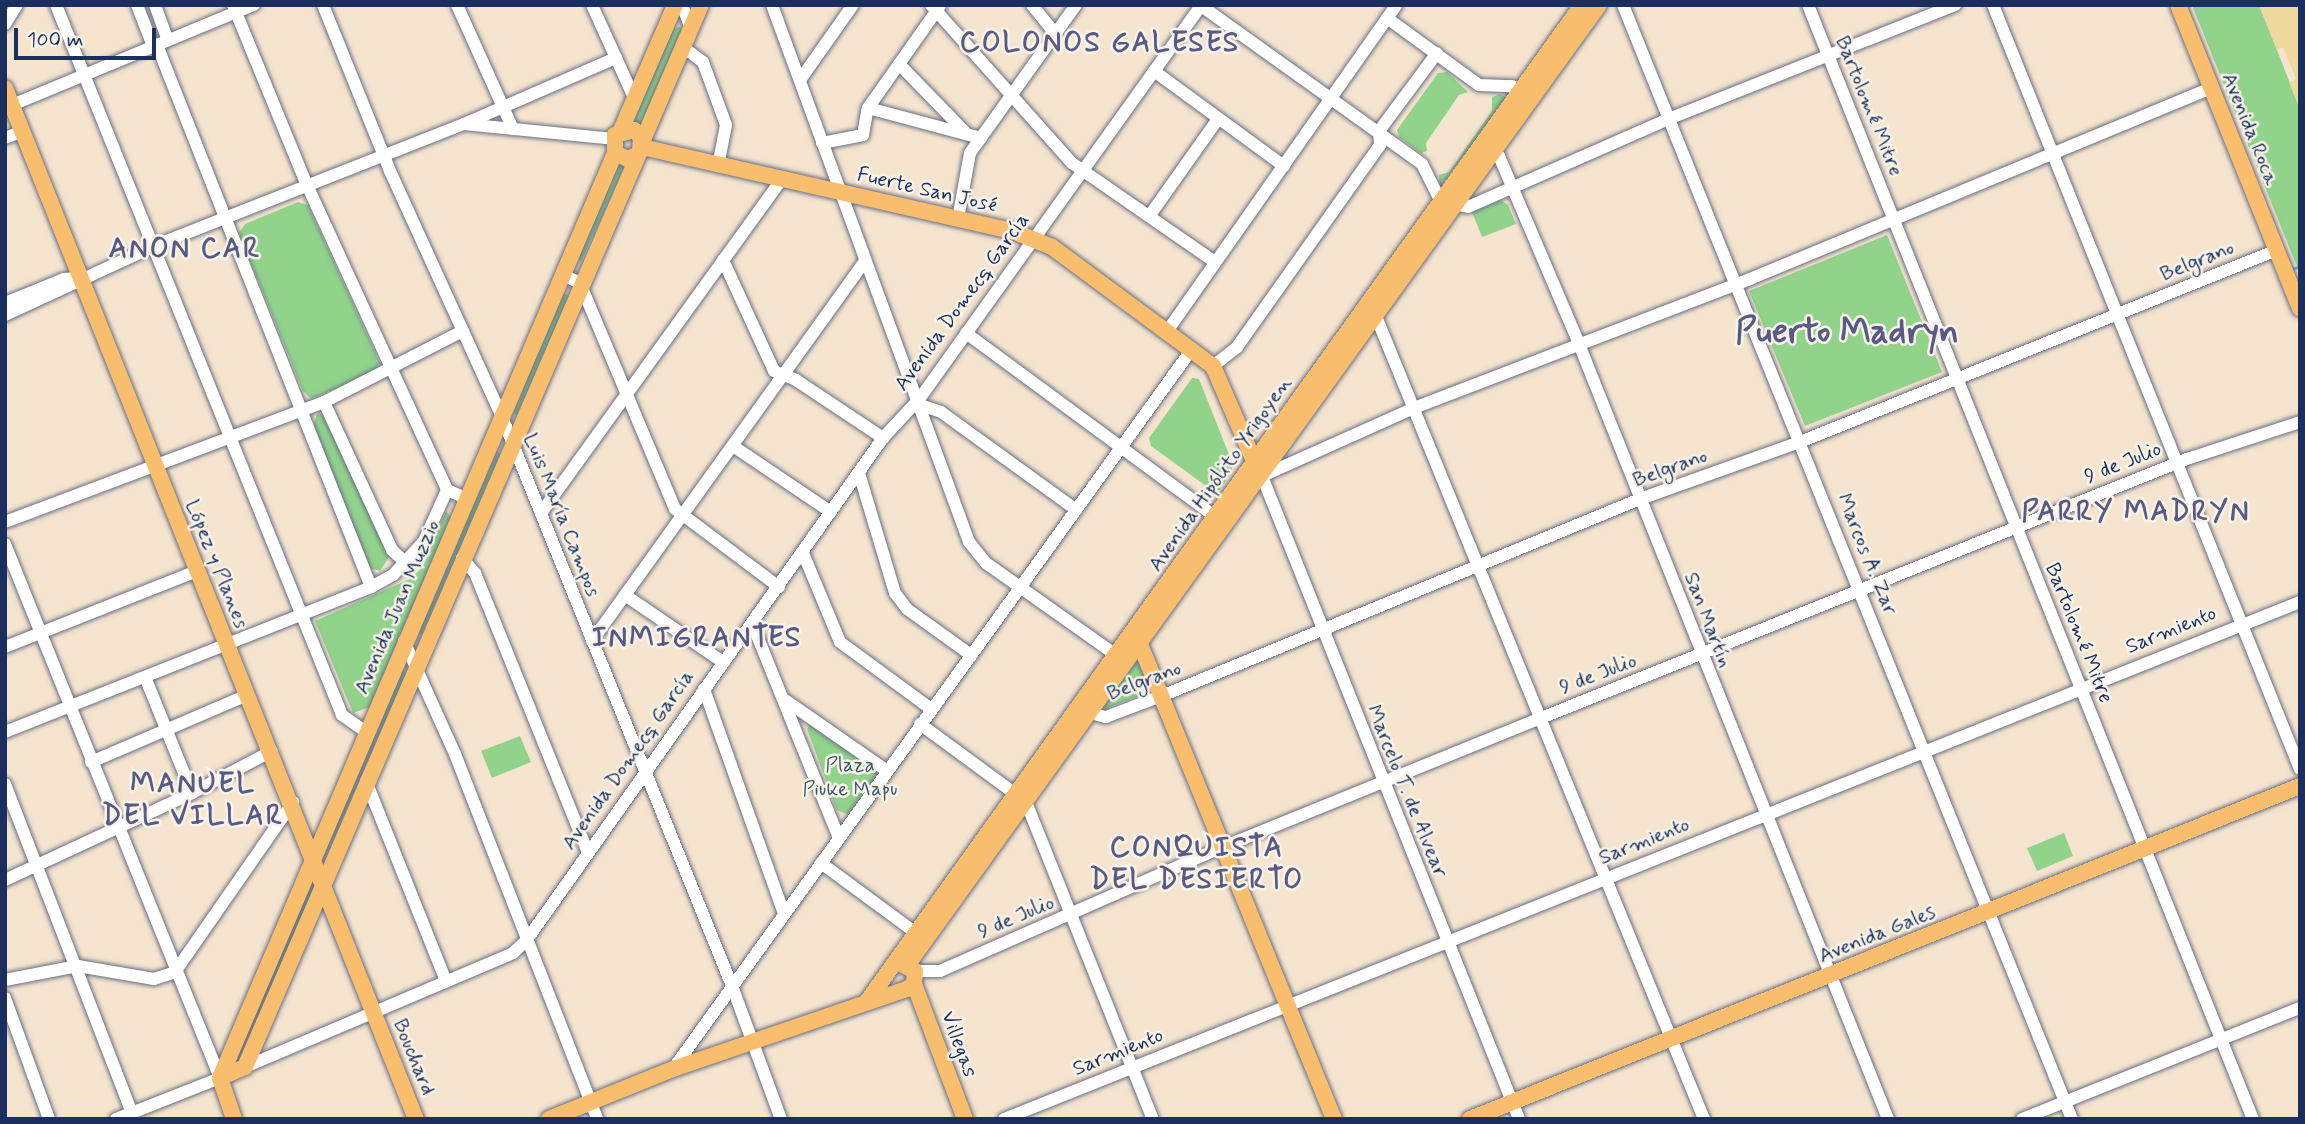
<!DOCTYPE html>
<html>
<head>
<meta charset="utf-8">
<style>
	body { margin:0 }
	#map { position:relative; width:2305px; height:1124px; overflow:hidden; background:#f5e4ce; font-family:Mynerve,sans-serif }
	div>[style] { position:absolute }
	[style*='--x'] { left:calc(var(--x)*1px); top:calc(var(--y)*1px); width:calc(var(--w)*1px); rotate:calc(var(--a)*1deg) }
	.green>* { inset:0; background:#91d38b }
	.sand>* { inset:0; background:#eeda9e }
	.stream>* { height:2.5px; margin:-1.25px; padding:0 1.25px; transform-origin:1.25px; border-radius:1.25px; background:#59b1d6 }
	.roads { filter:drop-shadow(0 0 2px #676e85) drop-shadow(0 0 2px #676e85) }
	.minor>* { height:12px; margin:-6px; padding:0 6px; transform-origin:6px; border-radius:6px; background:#fff }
	.major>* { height:16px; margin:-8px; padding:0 8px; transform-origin:8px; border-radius:8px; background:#f9be6d }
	span { translate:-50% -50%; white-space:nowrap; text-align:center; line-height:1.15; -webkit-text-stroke:5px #f7f3e8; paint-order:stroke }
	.street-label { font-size:21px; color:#1b2f5e }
	.park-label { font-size:21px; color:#385869 }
	.district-label { font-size:28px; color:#595986; font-weight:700; letter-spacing:2px }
	.town-label { font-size:35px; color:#595986; font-weight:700 }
	.frame { position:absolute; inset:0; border:7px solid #1b2f5e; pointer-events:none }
	.scale { position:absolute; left:14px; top:28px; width:142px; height:32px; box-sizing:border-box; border:4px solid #1b2f5e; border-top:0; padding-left:9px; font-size:21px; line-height:24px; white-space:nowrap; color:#1b2f5e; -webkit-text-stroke:5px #f7f3e8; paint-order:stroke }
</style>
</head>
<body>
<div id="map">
	<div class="green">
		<i style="clip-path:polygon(2192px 5px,2259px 5px,2277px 50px,2300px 109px,2300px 274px)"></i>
		<i style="clip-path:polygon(680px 27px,683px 32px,640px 130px,631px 126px,674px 28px)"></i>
		<i style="clip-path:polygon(1447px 72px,1468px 92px,1459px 95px,1426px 143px,1427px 151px,1421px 153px,1399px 137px,1397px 130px,1438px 73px)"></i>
		<i style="clip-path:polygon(1500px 94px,1507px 98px,1440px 187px,1439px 175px,1449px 172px,1492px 111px,1492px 97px)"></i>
		<i style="clip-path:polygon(617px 160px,626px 164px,581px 262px,577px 256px)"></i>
		<i style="clip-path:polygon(1501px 200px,1508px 205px,1516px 224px,1482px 237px,1472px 212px)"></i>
		<i style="clip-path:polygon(298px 202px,308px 205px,380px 363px,374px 372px,311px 399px,303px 391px,239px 233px,245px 224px)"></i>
		<i style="clip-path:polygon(1887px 235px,1942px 372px,1805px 426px,1749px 291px)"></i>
		<i style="clip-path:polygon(561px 292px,570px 297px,517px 415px,512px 413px)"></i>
		<i style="clip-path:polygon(1192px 378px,1199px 379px,1232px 462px,1232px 471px,1220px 490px,1213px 491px,1151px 446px,1149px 438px)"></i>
		<i style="clip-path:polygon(317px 414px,324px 415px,389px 557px,380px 571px,370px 568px,313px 425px)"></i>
		<i style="clip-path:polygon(496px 451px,502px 456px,421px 635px,416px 632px)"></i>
		<i style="clip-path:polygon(446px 511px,452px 518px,370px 707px,353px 713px,315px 621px,412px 578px,423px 566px)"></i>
		<i style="clip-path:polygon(1138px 658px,1151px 691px,1105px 709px,1105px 704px)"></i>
		<i style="clip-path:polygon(401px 669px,406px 674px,327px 852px,322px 849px)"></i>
		<i style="clip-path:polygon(810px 724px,876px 768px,878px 774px,851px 816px,837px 810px,807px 729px)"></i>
		<i style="clip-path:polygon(520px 736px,531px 762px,492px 778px,481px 751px)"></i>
		<i style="clip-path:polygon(2064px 833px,2073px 856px,2037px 871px,2027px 848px)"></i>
		<i style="clip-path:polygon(310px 881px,316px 886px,239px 1057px,234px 1054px)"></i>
	</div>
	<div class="sand">
		<i style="clip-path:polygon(2259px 5px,2300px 5px,2300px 109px,2289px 82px,2296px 79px,2283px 47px,2277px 50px)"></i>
	</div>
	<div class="stream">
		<i style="--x:2291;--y:270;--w:10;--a:-24"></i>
	</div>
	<div class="roads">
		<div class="minor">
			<i style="--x:56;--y:5;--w:765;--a:68.06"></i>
			<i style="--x:342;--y:715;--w:29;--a:35"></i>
			<i style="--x:137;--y:5;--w:44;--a:68.7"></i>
			<i style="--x:155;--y:5;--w:37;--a:70"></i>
			<i style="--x:233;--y:5;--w:195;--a:67.7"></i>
			<i style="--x:307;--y:185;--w:336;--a:65.3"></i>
			<i style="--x:447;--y:490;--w:21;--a:23"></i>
			<i style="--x:323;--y:5;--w:179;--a:68"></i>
			<i style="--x:390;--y:171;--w:270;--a:65.5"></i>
			<i style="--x:502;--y:417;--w:614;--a:67.99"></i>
			<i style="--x:732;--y:986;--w:142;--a:69.8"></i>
			<i style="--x:457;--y:5;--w:136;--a:65.7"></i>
			<i style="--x:592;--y:5;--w:104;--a:65.6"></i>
			<i style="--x:682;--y:5;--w:26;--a:69"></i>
			<i style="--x:772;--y:5;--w:572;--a:69.85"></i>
			<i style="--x:969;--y:542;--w:27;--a:51"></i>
			<i style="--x:986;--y:563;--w:159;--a:35.3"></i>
			<i style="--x:931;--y:5;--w:212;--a:48.3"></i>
			<i style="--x:1072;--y:163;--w:174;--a:34.7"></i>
			<i style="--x:1032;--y:5;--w:36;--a:51"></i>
			<i style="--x:1200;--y:5;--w:273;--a:35.6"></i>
			<i style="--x:1422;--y:164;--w:42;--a:63.4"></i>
			<i style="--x:1441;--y:202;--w:27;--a:10"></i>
			<i style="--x:1468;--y:207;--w:222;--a:-23.7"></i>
			<i style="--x:1671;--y:118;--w:306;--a:-21.7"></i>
			<i style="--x:1623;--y:5;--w:1201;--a:68.05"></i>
			<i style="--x:1808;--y:5;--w:1200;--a:68.23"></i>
			<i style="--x:1993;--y:5;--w:823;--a:68.11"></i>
			<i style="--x:1387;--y:18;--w:114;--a:36.1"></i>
			<i style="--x:1479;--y:85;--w:33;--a:2"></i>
			<i style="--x:1512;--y:86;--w:17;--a:24"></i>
			<i style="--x:5;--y:24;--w:22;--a:-58"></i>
			<i style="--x:157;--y:45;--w:583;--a:68.45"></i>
			<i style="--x:683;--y:47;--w:25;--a:37"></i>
			<i style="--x:703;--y:62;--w:67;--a:69.9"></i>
			<i style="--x:726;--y:125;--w:42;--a:101"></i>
			<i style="--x:899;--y:64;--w:96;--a:45.8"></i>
			<i style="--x:1154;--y:71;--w:161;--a:36.2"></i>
			<i style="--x:800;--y:80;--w:92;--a:-54.8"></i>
			<i style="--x:12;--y:105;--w:262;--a:-22.5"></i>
			<i style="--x:868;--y:108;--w:117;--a:14.9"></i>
			<i style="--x:464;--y:124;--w:150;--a:5.7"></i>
			<i style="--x:5;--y:138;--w:17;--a:-21"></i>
			<i style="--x:822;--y:143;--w:42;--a:-11"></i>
			<i style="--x:863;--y:135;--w:27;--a:-80"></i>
			<i style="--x:868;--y:108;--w:125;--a:-54.8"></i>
			<i style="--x:1487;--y:147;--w:15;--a:37"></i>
			<i style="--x:1499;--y:156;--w:204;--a:66.9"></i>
			<i style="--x:1579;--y:344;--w:834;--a:68.26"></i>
			<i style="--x:1150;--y:215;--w:118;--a:-54.7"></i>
			<i style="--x:958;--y:219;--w:67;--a:-79.7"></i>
			<i style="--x:970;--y:153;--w:182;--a:-54.4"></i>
			<i style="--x:723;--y:260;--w:122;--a:65.3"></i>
			<i style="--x:774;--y:371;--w:24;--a:22"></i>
			<i style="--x:796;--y:380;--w:105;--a:33.7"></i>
			<i style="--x:563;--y:275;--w:19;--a:25"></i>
			<i style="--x:580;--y:283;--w:245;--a:67.2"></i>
			<i style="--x:675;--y:509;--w:130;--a:36.9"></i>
			<i style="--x:5;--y:303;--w:64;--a:-22.1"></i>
			<i style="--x:64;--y:279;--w:15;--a:-4"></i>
			<i style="--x:1373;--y:309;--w:875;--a:67.77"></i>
			<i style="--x:5;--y:315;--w:164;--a:-24.8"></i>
			<i style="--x:154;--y:246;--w:333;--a:-21.5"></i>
			<i style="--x:464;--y:124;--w:166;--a:-23.5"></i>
			<i style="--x:1168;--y:330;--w:397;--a:-54.9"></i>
			<i style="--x:966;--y:333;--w:315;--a:36.4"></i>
			<i style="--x:1213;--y:366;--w:31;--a:-38"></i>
			<i style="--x:1237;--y:347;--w:247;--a:-54.7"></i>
			<i style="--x:1380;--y:145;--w:14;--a:-94"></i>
			<i style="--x:1379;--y:131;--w:97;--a:-53.4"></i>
			<i style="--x:324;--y:402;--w:163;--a:65.3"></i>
			<i style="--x:392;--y:550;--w:19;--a:43"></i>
			<i style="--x:923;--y:406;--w:19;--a:18"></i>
			<i style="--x:941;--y:412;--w:165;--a:35.9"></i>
			<i style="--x:733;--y:446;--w:118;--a:34"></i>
			<i style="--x:859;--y:473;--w:125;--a:73.3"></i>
			<i style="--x:895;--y:593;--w:20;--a:53"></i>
			<i style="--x:907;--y:609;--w:79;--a:35.7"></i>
			<i style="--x:541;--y:513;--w:412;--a:-54.2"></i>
			<i style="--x:5;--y:522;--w:341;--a:-20.6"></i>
			<i style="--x:324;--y:402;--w:156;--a:-27.1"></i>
			<i style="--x:5;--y:544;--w:576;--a:68.07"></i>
			<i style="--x:220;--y:1078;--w:112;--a:158.5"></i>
			<i style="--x:803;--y:553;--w:96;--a:67.4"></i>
			<i style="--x:840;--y:642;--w:112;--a:36.3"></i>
			<i style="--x:462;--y:558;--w:20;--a:49"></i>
			<i style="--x:475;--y:573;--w:301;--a:68"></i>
			<i style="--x:625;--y:595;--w:119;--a:34.4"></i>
			<i style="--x:752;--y:623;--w:232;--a:68"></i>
			<i style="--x:404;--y:641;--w:124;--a:65.7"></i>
			<i style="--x:455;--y:754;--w:392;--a:68.7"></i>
			<i style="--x:592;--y:641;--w:468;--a:-54.3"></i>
			<i style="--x:5;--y:647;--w:206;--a:-21.6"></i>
			<i style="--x:145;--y:677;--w:125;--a:67.9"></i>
			<i style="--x:704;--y:689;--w:239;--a:70.4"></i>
			<i style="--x:785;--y:700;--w:124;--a:34.8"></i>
			<i style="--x:1081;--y:710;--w:26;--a:16"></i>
			<i style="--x:1106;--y:717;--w:62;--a:-20.8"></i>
			<i style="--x:1164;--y:695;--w:515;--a:-22.38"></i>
			<i style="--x:1640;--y:499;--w:170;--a:-19.6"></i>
			<i style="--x:1800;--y:442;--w:514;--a:-21.93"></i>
			<i style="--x:920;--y:724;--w:132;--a:36.3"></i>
			<i style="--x:1026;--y:802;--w:341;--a:68.2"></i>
			<i style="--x:5;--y:732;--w:394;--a:-21.6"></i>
			<i style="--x:371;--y:587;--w:25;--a:-29"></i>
			<i style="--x:393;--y:575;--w:46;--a:-47.6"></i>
			<i style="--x:424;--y:541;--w:56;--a:-65.7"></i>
			<i style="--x:91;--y:762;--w:170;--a:-23.2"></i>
			<i style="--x:366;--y:781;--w:215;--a:68.2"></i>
			<i style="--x:5;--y:784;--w:353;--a:68.9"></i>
			<i style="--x:821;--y:863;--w:118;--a:36.4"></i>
			<i style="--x:5;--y:880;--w:206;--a:-24.9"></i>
			<i style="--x:192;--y:793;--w:90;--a:-27.7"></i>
			<i style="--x:915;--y:971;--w:25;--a:0"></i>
			<i style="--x:940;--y:971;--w:309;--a:-23.7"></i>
			<i style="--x:1223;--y:847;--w:343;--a:-22.1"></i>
			<i style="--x:1541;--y:718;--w:696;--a:-21.85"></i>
			<i style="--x:2187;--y:459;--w:119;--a:-18.1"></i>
			<i style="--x:5;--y:980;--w:74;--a:-10.9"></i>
			<i style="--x:78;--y:966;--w:77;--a:9.7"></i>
			<i style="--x:154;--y:979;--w:22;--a:-18"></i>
			<i style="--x:175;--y:972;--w:207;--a:-55.2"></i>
			<i style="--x:5;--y:998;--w:129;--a:70"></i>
			<i style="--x:245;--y:1067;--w:291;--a:-23"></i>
			<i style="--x:513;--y:953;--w:18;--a:-43"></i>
			<i style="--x:526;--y:941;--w:617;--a:-54.64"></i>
			<i style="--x:883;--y:438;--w:54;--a:-47.2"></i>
			<i style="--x:920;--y:398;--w:483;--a:-54.4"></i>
			<i style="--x:673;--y:1069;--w:888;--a:-54.21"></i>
			<i style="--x:1004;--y:1119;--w:1395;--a:-21.75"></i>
			<i style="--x:1519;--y:1119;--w:692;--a:-111.79"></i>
			<i style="--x:1262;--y:476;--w:167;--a:-24.1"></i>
			<i style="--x:1414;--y:408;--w:360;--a:-21"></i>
			<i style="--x:1750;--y:279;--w:498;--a:-22.5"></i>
			<i style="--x:2022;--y:1119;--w:299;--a:-21.8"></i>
		</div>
		<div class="major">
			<i style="--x:2178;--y:5;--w:327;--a:68.1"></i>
			<i style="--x:5;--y:88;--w:1110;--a:68.27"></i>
			<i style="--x:621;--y:130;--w:136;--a:-66.6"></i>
			<i style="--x:642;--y:142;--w:149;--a:-66.7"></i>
			<i style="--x:642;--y:147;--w:383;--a:12.8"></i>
			<i style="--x:1015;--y:232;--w:40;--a:22"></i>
			<i style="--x:1052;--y:247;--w:200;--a:36.5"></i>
			<i style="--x:1213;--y:366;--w:113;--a:66.6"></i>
			<i style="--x:1137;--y:637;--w:521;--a:67.77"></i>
			<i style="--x:908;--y:964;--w:1182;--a:-54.23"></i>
			<i style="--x:914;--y:984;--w:144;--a:69.3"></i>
			<i style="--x:868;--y:1000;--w:1225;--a:-54.34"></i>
			<i style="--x:220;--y:1078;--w:27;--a:-24"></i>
			<i style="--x:245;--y:1067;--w:998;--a:-66.67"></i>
			<i style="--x:640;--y:151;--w:14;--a:-86"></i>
			<i style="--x:641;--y:137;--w:10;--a:-135"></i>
			<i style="--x:634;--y:130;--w:20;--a:165"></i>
			<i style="--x:615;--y:135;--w:18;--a:90"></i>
			<i style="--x:615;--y:153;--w:14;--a:25"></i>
			<i style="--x:628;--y:159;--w:10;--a:-24"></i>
			<i style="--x:220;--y:1078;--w:1006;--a:-66.88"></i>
			<i style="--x:220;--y:1078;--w:43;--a:71.1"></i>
			<i style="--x:549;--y:1119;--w:134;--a:-22"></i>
			<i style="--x:673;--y:1069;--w:247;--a:-18.9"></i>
			<i style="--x:907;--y:989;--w:9;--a:-36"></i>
			<i style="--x:914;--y:984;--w:13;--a:-86"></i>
			<i style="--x:915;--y:971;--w:18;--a:-153"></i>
			<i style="--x:1470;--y:1119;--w:894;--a:-21.86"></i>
		</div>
	</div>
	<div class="street-label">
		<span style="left:1869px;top:106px;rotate:68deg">Bartolomé Mitre</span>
		<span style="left:2250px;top:129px;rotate:68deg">Avenida Roca</span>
		<span style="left:927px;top:190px;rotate:13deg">Fuerte San José</span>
		<span style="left:2197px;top:261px;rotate:-22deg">Belgrano</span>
		<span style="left:962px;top:302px;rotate:-54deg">Avenida Domecq García</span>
		<span style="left:2123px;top:463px;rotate:-22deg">9 de Julio</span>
		<span style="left:1670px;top:468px;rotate:-20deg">Belgrano</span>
		<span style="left:1220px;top:474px;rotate:-55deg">Avenida Hipólito Yrigoyen</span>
		<span style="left:562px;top:515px;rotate:68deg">Luis María Campos</span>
		<span style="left:1867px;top:554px;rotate:68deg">Marcos A. Zar</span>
		<span style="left:217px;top:564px;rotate:68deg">López y Planes</span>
		<span style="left:397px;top:607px;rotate:-67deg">Avenida Juan Muzzio</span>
		<span style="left:1708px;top:620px;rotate:69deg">San Martín</span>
		<span style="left:2171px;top:630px;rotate:-22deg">Sarmiento</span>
		<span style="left:2079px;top:633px;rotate:68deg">Bartolomé Mitre</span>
		<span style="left:1598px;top:674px;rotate:-21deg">9 de Julio</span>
		<span style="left:1144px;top:681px;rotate:-21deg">Belgrano</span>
		<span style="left:628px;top:760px;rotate:-55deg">Avenida Domecq García</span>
		<span style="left:1407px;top:791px;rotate:68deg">Marcelo T. de Alvear</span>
		<span style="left:1644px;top:841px;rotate:-22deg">Sarmiento</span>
		<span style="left:1016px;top:917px;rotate:-23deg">9 de Julio</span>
		<span style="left:1877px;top:934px;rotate:-22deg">Avenida Gales</span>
		<span style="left:959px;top:1044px;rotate:70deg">Villegas</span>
		<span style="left:1118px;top:1052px;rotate:-22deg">Sarmiento</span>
		<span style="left:414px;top:1057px;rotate:68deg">Bouchard</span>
	</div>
	<div class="park-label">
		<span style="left:850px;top:777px">Plaza<br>Piuke Mapu</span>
	</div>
	<div class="district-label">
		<span style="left:1100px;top:44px">COLONOS GALESES</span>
		<span style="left:185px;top:250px">ANON CAR</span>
		<span style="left:2136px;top:513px">PARRY MADRYN</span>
		<span style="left:697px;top:639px">INMIGRANTES</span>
		<span style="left:193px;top:801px">MANUEL<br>DEL VILLAR</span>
		<span style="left:1197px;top:865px">CONQUISTA<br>DEL DESIERTO</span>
	</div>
	<div class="town-label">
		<span style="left:1847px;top:332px">Puerto Madryn</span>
	</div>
	<div class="frame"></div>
	<div class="scale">100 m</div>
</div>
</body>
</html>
